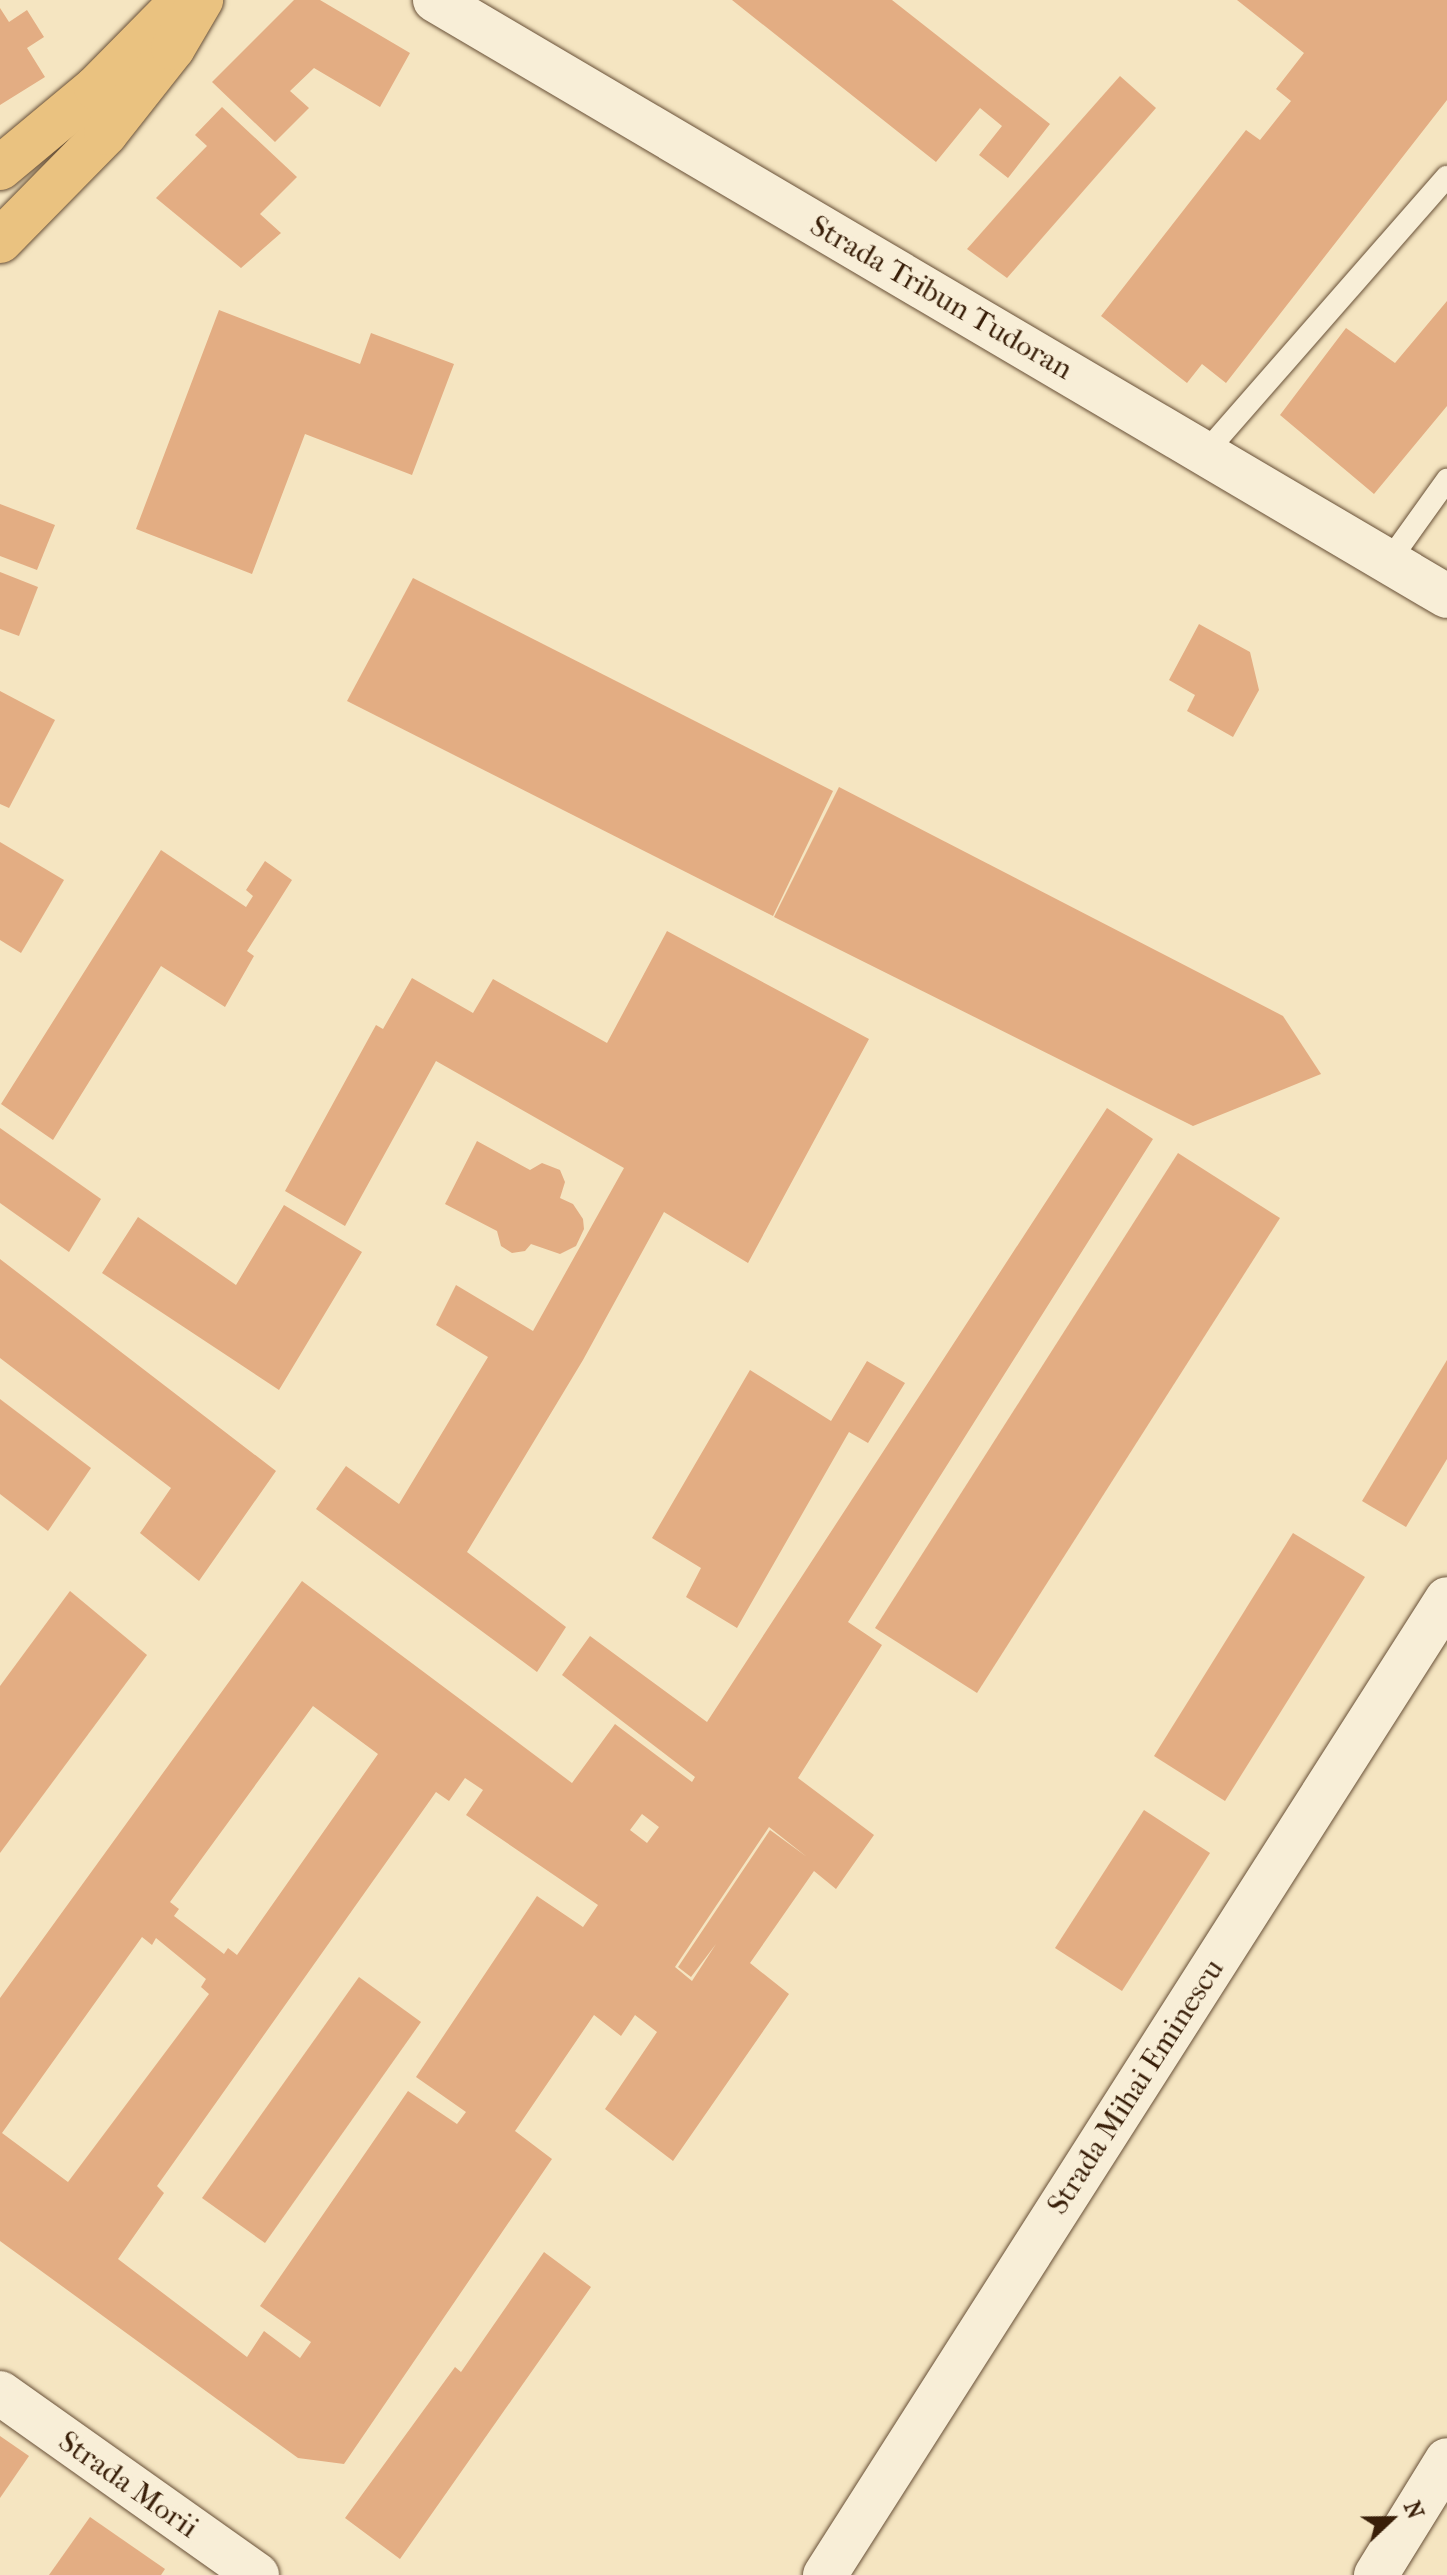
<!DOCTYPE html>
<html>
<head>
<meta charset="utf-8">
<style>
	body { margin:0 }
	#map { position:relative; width:1447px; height:2575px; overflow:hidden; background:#f5e5c1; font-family:"IM FELL French Canon",serif }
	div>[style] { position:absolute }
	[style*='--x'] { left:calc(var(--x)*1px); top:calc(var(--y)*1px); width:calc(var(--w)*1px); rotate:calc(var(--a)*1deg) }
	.building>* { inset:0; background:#e3ad83 }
	.roads { filter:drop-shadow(0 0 2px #685037) drop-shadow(0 0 2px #685037) }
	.lane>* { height:22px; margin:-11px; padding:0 11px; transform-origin:11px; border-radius:11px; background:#f8eed7 }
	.street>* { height:44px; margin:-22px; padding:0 22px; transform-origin:22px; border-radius:22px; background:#f8eed7 }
	.secondary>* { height:44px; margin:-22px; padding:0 22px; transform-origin:22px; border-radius:22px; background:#f8eed7 }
	.primary>* { height:44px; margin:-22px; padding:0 22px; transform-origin:22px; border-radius:22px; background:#eac280 }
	span { translate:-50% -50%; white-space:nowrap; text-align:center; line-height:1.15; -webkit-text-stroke:8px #f8eed7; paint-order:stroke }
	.street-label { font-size:30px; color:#391f09 }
	.north { position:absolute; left:1351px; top:2479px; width:80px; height:80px; -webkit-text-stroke:6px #f8eed7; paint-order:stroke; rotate:68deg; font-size:22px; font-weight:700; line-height:32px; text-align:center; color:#391f09 }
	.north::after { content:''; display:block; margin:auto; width:28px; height:36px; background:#391f09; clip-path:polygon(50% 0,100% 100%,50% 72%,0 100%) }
</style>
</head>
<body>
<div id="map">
	<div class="building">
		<i style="clip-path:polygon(294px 0,320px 0,410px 53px,380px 107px,314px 68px,290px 91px,309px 108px,275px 142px,212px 82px)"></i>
		<i style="clip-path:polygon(732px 0,892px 0,1050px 124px,1008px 178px,979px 155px,1002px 126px,980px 108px,936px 162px)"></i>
		<i style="clip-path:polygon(1237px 0,1447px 0,1447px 100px,1226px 383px,1202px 364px,1187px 383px,1101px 316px,1246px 130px,1260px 140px,1291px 101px,1276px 89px,1304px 53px)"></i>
		<i style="clip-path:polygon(0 8px,9px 22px,27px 10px,44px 37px,27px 48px,45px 77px,0 105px)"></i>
		<i style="clip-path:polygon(1120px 76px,1156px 108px,1007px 278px,967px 249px)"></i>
		<i style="clip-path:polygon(222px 107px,297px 177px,260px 214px,281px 233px,241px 268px,156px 198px,207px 146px,195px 135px)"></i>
		<i style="clip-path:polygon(1447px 301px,1447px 406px,1374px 494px,1280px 415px,1346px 328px,1395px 363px)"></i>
		<i style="clip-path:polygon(219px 310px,360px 364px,371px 333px,454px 364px,412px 475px,305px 434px,252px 574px,136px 529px)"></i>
		<i style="clip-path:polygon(0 504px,55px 525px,37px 570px,0 556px)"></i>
		<i style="clip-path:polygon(0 572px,38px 587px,19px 636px,0 629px)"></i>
		<i style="clip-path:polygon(413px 578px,833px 791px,773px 916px,347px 701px)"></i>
		<i style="clip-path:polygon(1199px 624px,1250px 652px,1259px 690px,1233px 737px,1187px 711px,1195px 695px,1169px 680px)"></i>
		<i style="clip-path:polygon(0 691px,55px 720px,9px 808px,0 804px)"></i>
		<i style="clip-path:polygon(839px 787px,1283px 1016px,1321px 1074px,1193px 1126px,774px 917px)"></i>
		<i style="clip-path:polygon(0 842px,64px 880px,21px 953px,0 940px)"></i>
		<i style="clip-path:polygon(161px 850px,246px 907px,253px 896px,246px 890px,265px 861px,292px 880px,247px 951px,254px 956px,225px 1007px,161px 966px,53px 1140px,1px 1104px)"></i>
		<i style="clip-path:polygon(667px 931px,869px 1039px,748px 1263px,664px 1212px,583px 1360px,467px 1552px,566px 1627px,537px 1672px,316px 1509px,346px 1466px,399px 1504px,488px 1357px,436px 1325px,456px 1285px,533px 1331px,624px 1168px,436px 1061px,345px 1226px,285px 1191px,376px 1025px,383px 1029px,412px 978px,473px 1013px,493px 979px,607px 1043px)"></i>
		<i style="clip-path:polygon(evenodd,1107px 1108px,1153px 1139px,848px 1622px,882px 1645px,798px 1778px,874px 1835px,836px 1889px,814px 1871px,750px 1963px,789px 1994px,673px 2161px,605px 2109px,657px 2032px,635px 2015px,621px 2036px,594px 2015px,515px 2131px,552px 2159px,344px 2464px,298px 2458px,0 2241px,0 1998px,302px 1581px,572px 1783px,615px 1724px,692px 1782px,695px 1777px,562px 1675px,590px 1636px,707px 1722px,1107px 1108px,313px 1706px,378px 1754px,237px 1955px,228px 1948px,224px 1954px,174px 1916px,179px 1909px,170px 1902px,313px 1706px,1107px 1108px,465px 1778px,483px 1790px,466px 1815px,598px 1905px,583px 1927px,537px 1896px,416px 2077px,466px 2112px,457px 2124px,408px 2091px,260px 2306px,311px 2342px,300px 2358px,264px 2331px,247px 2357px,118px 2259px,164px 2193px,157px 2186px,436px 1792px,449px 1801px,465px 1778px,1107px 1108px,642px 1814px,659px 1827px,647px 1843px,630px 1830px,642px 1814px,1107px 1108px,769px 1827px,807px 1857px,770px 1830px,678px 1967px,691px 1977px,716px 1944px,692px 1981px,675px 1967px,769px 1827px,1107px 1108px,142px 1937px,152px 1945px,156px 1938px,206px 1979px,201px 1987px,209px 1994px,68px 2182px,2px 2133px,142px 1937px)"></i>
		<i style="clip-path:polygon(0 1128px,101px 1199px,69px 1252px,0 1203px)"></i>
		<i style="clip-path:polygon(477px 1141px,530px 1170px,542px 1163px,560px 1170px,565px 1182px,560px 1198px,573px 1204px,583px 1219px,584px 1229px,576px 1246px,560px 1254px,531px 1244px,525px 1251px,512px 1253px,501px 1246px,497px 1231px,445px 1204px)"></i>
		<i style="clip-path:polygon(1178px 1153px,1280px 1218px,977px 1693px,875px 1628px)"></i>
		<i style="clip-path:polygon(284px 1205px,362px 1252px,279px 1390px,102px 1273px,138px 1217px,236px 1285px)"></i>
		<i style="clip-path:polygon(0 1259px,276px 1471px,199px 1581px,140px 1533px,171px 1488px,0 1358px)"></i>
		<i style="clip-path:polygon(1447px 1360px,1447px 1459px,1406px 1527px,1362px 1501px)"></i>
		<i style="clip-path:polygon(867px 1361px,905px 1383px,868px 1443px,849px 1432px,737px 1628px,686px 1597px,701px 1568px,652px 1538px,750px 1370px,831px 1421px)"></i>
		<i style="clip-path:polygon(0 1399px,91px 1468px,48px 1531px,0 1494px)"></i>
		<i style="clip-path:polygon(1293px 1533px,1365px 1577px,1225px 1801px,1154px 1756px)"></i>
		<i style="clip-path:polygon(70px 1591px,147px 1655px,0 1853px,0 1686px)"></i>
		<i style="clip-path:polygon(1144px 1810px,1210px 1853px,1122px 1991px,1055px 1948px)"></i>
		<i style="clip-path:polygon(359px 1977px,421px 2022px,265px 2243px,202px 2198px)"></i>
		<i style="clip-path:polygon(544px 2252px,591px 2287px,400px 2559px,345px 2518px,455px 2367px,461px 2372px)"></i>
		<i style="clip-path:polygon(0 2436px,29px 2456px,0 2498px)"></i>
		<i style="clip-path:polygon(90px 2517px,165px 2569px,161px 2575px,49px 2575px)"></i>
	</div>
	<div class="roads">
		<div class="lane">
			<i style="--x:1205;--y:453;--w:367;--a:-48.8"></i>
			<i style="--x:1389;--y:561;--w:100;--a:-54.4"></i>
		</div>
		<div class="street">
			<i style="--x:0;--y:2393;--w:315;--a:35.3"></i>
			<i style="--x:825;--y:2575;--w:1157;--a:-57.49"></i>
			<i style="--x:1376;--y:2575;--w:135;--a:-58.3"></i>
		</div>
		<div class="secondary">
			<i style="--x:435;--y:0;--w:1174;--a:30.5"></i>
		</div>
		<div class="primary">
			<i style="--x:0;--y:168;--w:125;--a:-39.8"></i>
			<i style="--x:96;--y:88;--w:105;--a:-45.4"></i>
			<i style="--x:0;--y:241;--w:151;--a:-45.5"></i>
			<i style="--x:106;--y:133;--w:108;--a:-51.8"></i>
			<i style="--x:173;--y:48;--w:56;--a:-59.7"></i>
		</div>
	</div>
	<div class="street-label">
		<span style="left:941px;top:298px;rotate:30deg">Strada Tribun Tudoran</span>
		<span style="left:1136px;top:2087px;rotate:-57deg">Strada Mihai Eminescu</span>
		<span style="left:128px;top:2485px;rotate:35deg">Strada Morii</span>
	</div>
	<div class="north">N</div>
</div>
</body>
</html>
